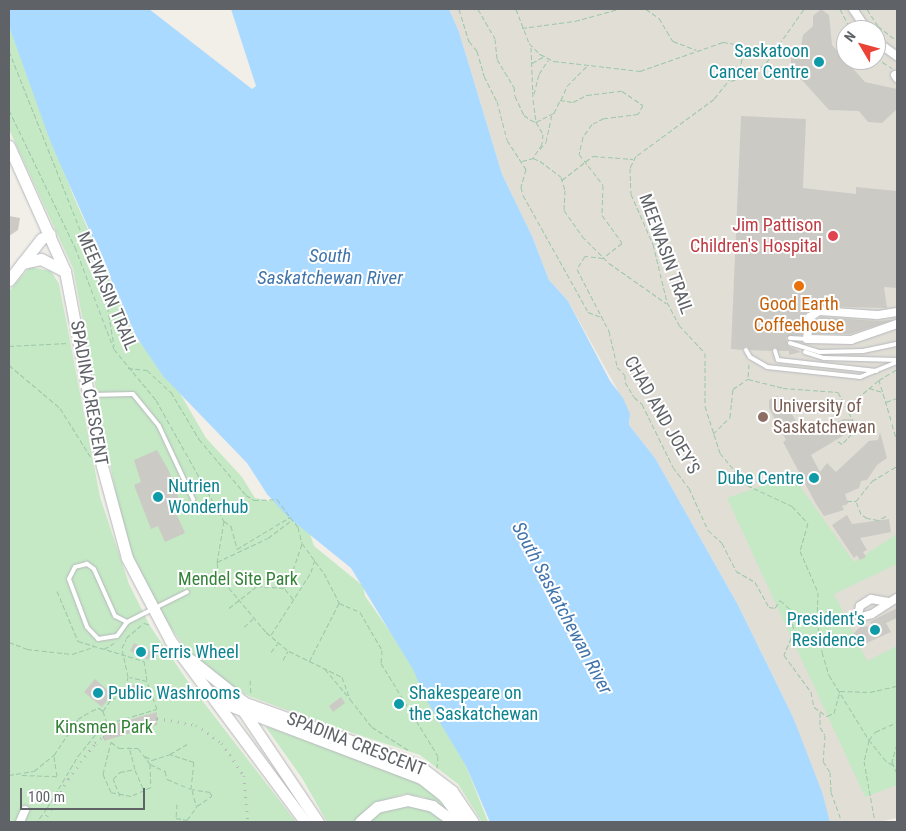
<!DOCTYPE html>
<html>
<head>
<meta charset="utf-8">
<style>
	body { margin:0 }
	#map { position:relative; width:906px; height:831px; overflow:hidden; background:#f1efe8; font-family:"Roboto Condensed",sans-serif }
	div>[style] { position:absolute }
	[style*='--x'] { left:calc(var(--x)*1px); top:calc(var(--y)*1px); width:calc(var(--w)*1px); rotate:calc(var(--a)*1deg) }
	.education>* { inset:0; background:#e1ded6 }
	.green>* { inset:0; background:#c5e8c5 }
	.water>* { inset:0; background:#aadaff }
	.building>* { inset:0; background:#cccac5 }
	.round { border-radius:50% }
	.path>* { height:1px; margin-top:-0.5px; transform-origin:0; background:repeating-linear-gradient(90deg,#9cc7a9 0 5px,transparent 0 7.5px) }
	.roads { filter:drop-shadow(0 0 1px #b5b8bc) drop-shadow(0 0 1px #b5b8bc) }
	.lane>* { height:4px; margin:-2px; padding:0 2px; transform-origin:2px; border-radius:2px; background:#fff }
	.street>* { height:8px; margin:-4px; padding:0 4px; transform-origin:4px; border-radius:4px; background:#fff }
	.secondary>* { height:11px; margin:-5.5px; padding:0 5.5px; transform-origin:5.5px; border-radius:5.5px; background:#fff }
	.rail>* { height:2.5px; margin-top:-1.25px; transform-origin:0; background:repeating-linear-gradient(90deg,#b6b7b8 0 1px,transparent 0 7px) }
	.dots>* { width:14px; height:14px; translate:-50% -50%; box-sizing:border-box; border:2px solid #fff; border-radius:50% }
	span { translate:-50% -50%; white-space:nowrap; text-align:center; line-height:1.15; -webkit-text-stroke:4px #fff; paint-order:stroke }
	.culture-label { font-size:18px; color:#0d838f }
	.right { translate:-100% -50%; text-align:right }
	.left { translate:0 -50%; text-align:left }
	.health-label { font-size:18px; color:#be3a42 }
	.street-label { font-size:18px; color:#5f6368 }
	.food-label { font-size:18px; color:#c56008 }
	.education-label { font-size:18px; color:#785e54 }
	.park-label { font-size:18px; color:#348238 }
	.water-label { font-size:19px; color:#4174aa; font-style:italic }
	.frame { position:absolute; inset:0; border:10px solid #5f6368; pointer-events:none }
	.north { position:absolute; left:836px; top:20px; width:50px; height:50px; box-sizing:border-box; background:#fff; border:1px solid #bfc1c3; border-radius:50%; rotate:307deg; font-size:14px; font-weight:700; line-height:20px; text-align:center; color:#5f6368 }
	.north::after { content:''; display:block; margin:auto; width:18px; height:22px; background:#ea4335; clip-path:polygon(50% 0,100% 100%,50% 72%,0 100%) }
	.scale { position:absolute; left:20px; top:788px; width:125px; height:22px; box-sizing:border-box; border:2px solid #5f6368; border-top:0; padding-left:6px; font-size:15px; line-height:18px; white-space:nowrap; color:#5f6368; -webkit-text-stroke:4px #fff; paint-order:stroke }
</style>
</head>
<body>
<div id="map">
	<div class="education">
		<i style="clip-path:polygon(evenodd,449px 9px,897px 9px,897px 818px,878px 822px,830px 822px,793px 717px,738px 605px,655px 458px,629px 425px,630px 419px,617px 389px,568px 301px,549px 280px,532px 236px,502px 174px,459px 32px,449px 9px,846px 30px,876px 30px,876px 60px,846px 60px,846px 30px)"></i>
	</div>
	<div class="green">
		<i style="clip-path:polygon(9px 26px,73px 195px,134px 336px,167px 371px,206px 438px,242px 477px,255px 498px,269px 501px,282px 499px,309px 531px,314px 546px,363px 586px,365px 596px,419px 673px,466px 766px,488px 822px,482px 822px,458px 784px,420px 755px,316px 721px,249px 696px,225px 683px,187px 650px,163px 617px,133px 556px,121px 521px,73px 268px,9px 129px)"></i>
		<i style="clip-path:polygon(30px 267px,51px 271px,59px 284px,100px 497px,129px 584px,150px 626px,191px 686px,296px 822px,9px 822px,9px 291px)"></i>
		<i style="clip-path:polygon(792px 475px,854px 562px,897px 534px,897px 564px,834px 594px,867px 661px,897px 646px,897px 785px,865px 797px,727px 498px)"></i>
		<i style="clip-path:polygon(265px 726px,407px 777px,430px 790px,449px 812px,424px 797px,404px 794px,373px 804px,354px 822px,327px 822px,302px 778px)"></i>
		<i style="clip-path:polygon(405px 804px,428px 808px,446px 822px,366px 822px,378px 811px)"></i>
	</div>
	<div class="water">
		<i style="clip-path:polygon(9px 9px,149px 9px,252px 89px,256px 86px,231px 9px,449px 9px,459px 32px,502px 174px,532px 236px,549px 280px,568px 301px,610px 381px,623px 398px,630px 414px,629px 425px,655px 458px,738px 605px,793px 717px,822px 792px,830px 822px,490px 822px,466px 766px,424px 696px,414px 671px,351px 568px,288px 517px,267px 494px,247px 463px,163px 376px,136px 336px,51px 143px,9px 26px)"></i>
	</div>
	<div class="building">
		<i style="clip-path:polygon(821px 9px,829px 15px,832px 45px,865px 82px,897px 89px,897px 109px,882px 123px,868px 122px,859px 111px,829px 110px,791px 68px,791px 56px,801px 47px,803px 35px,813px 26px,813px 16px)"></i>
		<i style="clip-path:polygon(741px 116px,806px 119px,803px 188px,856px 194px,856px 187px,897px 191px,897px 288px,884px 287px,887px 308px,816px 306px,805px 314px,802px 335px,786px 337px,788px 346px,801px 352px,789px 355px,789px 351px,779px 351px,775px 347px,771px 351px,750px 350px,746px 346px,742px 350px,731px 349px)"></i>
		<i style="clip-path:polygon(9px 216px,20px 218px,18px 230px,9px 236px)"></i>
		<i style="clip-path:polygon(821px 317px,877px 321px,893px 320px,850px 334px,813px 334px,815px 320px)"></i>
		<i style="clip-path:polygon(777px 396px,784px 400px,802px 432px,815px 435px,843px 419px,851px 419px,856px 428px,811px 455px,820px 472px,827px 463px,836px 472px,869px 441px,878px 440px,880px 432px,887px 458px,877px 465px,867px 480px,861px 481px,859px 488px,845px 494px,848px 504px,842px 506px,844px 510px,824px 516px,816px 504px,783px 442px,786px 440px,769px 408px,769px 400px)"></i>
		<i style="clip-path:polygon(157px 450px,169px 471px,182px 508px,175px 511px,185px 533px,165px 542px,158px 526px,151px 529px,134px 485px,141px 482px,134px 460px)"></i>
		<i style="clip-path:polygon(847px 515px,852px 524px,889px 519px,891px 532px,860px 538px,867px 550px,863px 552px,866px 557px,860px 560px,857px 555px,854px 558px,832px 525px)"></i>
		<i style="clip-path:polygon(897px 608px,897px 618px,886px 623px,891px 632px,858px 647px,852px 635px,860px 627px,872px 626px,870px 622px)"></i>
		<i style="clip-path:polygon(134px 643px,152px 652px,148px 660px,130px 651px)"></i>
		<i style="clip-path:polygon(95px 679px,112px 694px,102px 707px,84px 692px)"></i>
		<i class="round" style="left:130px;top:684px;width:16px;height:16px"></i>
		<i style="clip-path:polygon(341px 697px,345px 703px,333px 712px,329px 706px)"></i>
		<i style="clip-path:polygon(157px 712px,157px 725px,104px 741px,104px 727px)"></i>
	</div>
	<div class="path">
		<i style="--x:459;--y:9;--w:34;--a:73"></i>
		<i style="--x:469;--y:41;--w:13;--a:51"></i>
		<i style="--x:477;--y:51;--w:26;--a:74"></i>
		<i style="--x:484;--y:76;--w:28;--a:63"></i>
		<i style="--x:497;--y:101;--w:40;--a:75.6"></i>
		<i style="--x:507;--y:140;--w:35;--a:57"></i>
		<i style="--x:526;--y:169;--w:19;--a:106"></i>
		<i style="--x:521;--y:187;--w:8;--a:76"></i>
		<i style="--x:523;--y:195;--w:134;--a:60.9"></i>
		<i style="--x:588;--y:312;--w:14;--a:21"></i>
		<i style="--x:478;--y:9;--w:34;--a:60"></i>
		<i style="--x:495;--y:39;--w:20;--a:84"></i>
		<i style="--x:497;--y:59;--w:33;--a:59"></i>
		<i style="--x:514;--y:87;--w:9;--a:84"></i>
		<i style="--x:515;--y:96;--w:21;--a:65"></i>
		<i style="--x:524;--y:115;--w:9;--a:36"></i>
		<i style="--x:531;--y:120;--w:5;--a:22"></i>
		<i style="--x:536;--y:122;--w:20;--a:-27"></i>
		<i style="--x:554;--y:113;--w:14;--a:-65"></i>
		<i style="--x:560;--y:100;--w:13;--a:9"></i>
		<i style="--x:573;--y:102;--w:16;--a:-27"></i>
		<i style="--x:587;--y:95;--w:35;--a:-7"></i>
		<i style="--x:622;--y:91;--w:25;--a:34"></i>
		<i style="--x:643;--y:105;--w:10;--a:119"></i>
		<i style="--x:638;--y:114;--w:34;--a:173"></i>
		<i style="--x:604;--y:118;--w:13;--a:153"></i>
		<i style="--x:592;--y:124;--w:16;--a:125"></i>
		<i style="--x:583;--y:137;--w:17;--a:103"></i>
		<i style="--x:579;--y:154;--w:39;--a:52"></i>
		<i style="--x:603;--y:185;--w:30;--a:92"></i>
		<i style="--x:602;--y:215;--w:34;--a:54"></i>
		<i style="--x:622;--y:243;--w:24;--a:142"></i>
		<i style="--x:603;--y:258;--w:18;--a:-174"></i>
		<i style="--x:585;--y:256;--w:15;--a:122"></i>
		<i style="--x:577;--y:269;--w:70;--a:62.7"></i>
		<i style="--x:609;--y:331;--w:37;--a:77"></i>
		<i style="--x:617;--y:367;--w:11;--a:45"></i>
		<i style="--x:625;--y:375;--w:7;--a:90"></i>
		<i style="--x:625;--y:382;--w:17;--a:59"></i>
		<i style="--x:634;--y:397;--w:11;--a:41"></i>
		<i style="--x:642;--y:404;--w:70;--a:63.8"></i>
		<i style="--x:673;--y:467;--w:26;--a:53"></i>
		<i style="--x:689;--y:488;--w:46;--a:65.7"></i>
		<i style="--x:708;--y:530;--w:19;--a:43"></i>
		<i style="--x:722;--y:543;--w:31;--a:63"></i>
		<i style="--x:736;--y:571;--w:22;--a:30"></i>
		<i style="--x:755;--y:582;--w:29;--a:61"></i>
		<i style="--x:769;--y:607;--w:6;--a:9"></i>
		<i style="--x:775;--y:608;--w:9;--a:-58"></i>
		<i style="--x:780;--y:600;--w:13;--a:42"></i>
		<i style="--x:790;--y:609;--w:22;--a:80"></i>
		<i style="--x:794;--y:631;--w:26;--a:113"></i>
		<i style="--x:784;--y:655;--w:46;--a:53.9"></i>
		<i style="--x:811;--y:692;--w:15;--a:79"></i>
		<i style="--x:814;--y:707;--w:16;--a:35"></i>
		<i style="--x:827;--y:716;--w:8;--a:-23"></i>
		<i style="--x:834;--y:713;--w:23;--a:-75"></i>
		<i style="--x:840;--y:691;--w:30;--a:2"></i>
		<i style="--x:870;--y:692;--w:28;--a:-13"></i>
		<i style="--x:516;--y:9;--w:36;--a:69"></i>
		<i style="--x:529;--y:43;--w:16;--a:45"></i>
		<i style="--x:540;--y:54;--w:16;--a:27"></i>
		<i style="--x:554;--y:61;--w:87;--a:6.6"></i>
		<i style="--x:640;--y:71;--w:88;--a:-19.3"></i>
		<i style="--x:723;--y:42;--w:12;--a:9"></i>
		<i style="--x:735;--y:44;--w:11;--a:41"></i>
		<i style="--x:743;--y:51;--w:14;--a:98"></i>
		<i style="--x:741;--y:65;--w:43;--a:128.5"></i>
		<i style="--x:714;--y:99;--w:97;--a:143.8"></i>
		<i style="--x:636;--y:156;--w:13;--a:117"></i>
		<i style="--x:630;--y:168;--w:26;--a:88"></i>
		<i style="--x:631;--y:194;--w:55;--a:66.3"></i>
		<i style="--x:653;--y:244;--w:60;--a:76.4"></i>
		<i style="--x:667;--y:302;--w:26;--a:62"></i>
		<i style="--x:679;--y:325;--w:38;--a:47"></i>
		<i style="--x:705;--y:353;--w:53;--a:90"></i>
		<i style="--x:705;--y:406;--w:49;--a:72.3"></i>
		<i style="--x:720;--y:453;--w:42;--a:49.8"></i>
		<i style="--x:747;--y:485;--w:50;--a:25"></i>
		<i style="--x:792;--y:506;--w:23;--a:47"></i>
		<i style="--x:808;--y:523;--w:29;--a:106"></i>
		<i style="--x:800;--y:551;--w:45;--a:66.3"></i>
		<i style="--x:818;--y:592;--w:28;--a:92"></i>
		<i style="--x:817;--y:620;--w:32;--a:81"></i>
		<i style="--x:822;--y:652;--w:24;--a:73"></i>
		<i style="--x:829;--y:675;--w:76;--a:58.4"></i>
		<i style="--x:869;--y:740;--w:22;--a:103"></i>
		<i style="--x:864;--y:761;--w:62;--a:79.8"></i>
		<i style="--x:646;--y:9;--w:16;--a:35"></i>
		<i style="--x:659;--y:18;--w:27;--a:59"></i>
		<i style="--x:673;--y:41;--w:25;--a:21"></i>
		<i style="--x:840;--y:9;--w:24;--a:62"></i>
		<i style="--x:867;--y:9;--w:20;--a:57"></i>
		<i style="--x:878;--y:26;--w:24;--a:38"></i>
		<i style="--x:522;--y:28;--w:53;--a:-7.5"></i>
		<i style="--x:575;--y:21;--w:45;--a:-15.6"></i>
		<i style="--x:531;--y:47;--w:53;--a:87.8"></i>
		<i style="--x:533;--y:100;--w:22;--a:82"></i>
		<i style="--x:536;--y:122;--w:14;--a:60"></i>
		<i style="--x:543;--y:134;--w:10;--a:96"></i>
		<i style="--x:542;--y:144;--w:17;--a:123"></i>
		<i style="--x:9;--y:51;--w:259;--a:68.3"></i>
		<i style="--x:105;--y:292;--w:55;--a:80.5"></i>
		<i style="--x:876;--y:58;--w:19;--a:32"></i>
		<i style="--x:532;--y:63;--w:13;--a:-29"></i>
		<i style="--x:731;--y:81;--w:26;--a:-21"></i>
		<i style="--x:755;--y:72;--w:14;--a:-39"></i>
		<i style="--x:766;--y:63;--w:66;--a:-54.9"></i>
		<i style="--x:534;--y:94;--w:21;--a:-76"></i>
		<i style="--x:539;--y:74;--w:17;--a:-57"></i>
		<i style="--x:561;--y:100;--w:15;--a:-67"></i>
		<i style="--x:567;--y:86;--w:28;--a:-45"></i>
		<i style="--x:9;--y:110;--w:152;--a:64.3"></i>
		<i style="--x:75;--y:247;--w:109;--a:69.1"></i>
		<i style="--x:114;--y:349;--w:66;--a:50.5"></i>
		<i style="--x:156;--y:400;--w:139;--a:60.7"></i>
		<i style="--x:224;--y:521;--w:43;--a:99.5"></i>
		<i style="--x:217;--y:563;--w:13;--a:81"></i>
		<i style="--x:219;--y:576;--w:73;--a:50"></i>
		<i style="--x:266;--y:632;--w:30;--a:40"></i>
		<i style="--x:289;--y:651;--w:59;--a:26.1"></i>
		<i style="--x:342;--y:677;--w:23;--a:70"></i>
		<i style="--x:350;--y:699;--w:36;--a:52"></i>
		<i style="--x:372;--y:727;--w:45;--a:32.3"></i>
		<i style="--x:540;--y:149;--w:9;--a:-49"></i>
		<i style="--x:546;--y:142;--w:29;--a:-78"></i>
		<i style="--x:522;--y:161;--w:11;--a:-15"></i>
		<i style="--x:533;--y:158;--w:8;--a:23"></i>
		<i style="--x:540;--y:161;--w:26;--a:37"></i>
		<i style="--x:561;--y:177;--w:14;--a:73"></i>
		<i style="--x:565;--y:190;--w:20;--a:93"></i>
		<i style="--x:564;--y:210;--w:32;--a:55"></i>
		<i style="--x:582;--y:236;--w:38;--a:45"></i>
		<i style="--x:609;--y:263;--w:70;--a:35.1"></i>
		<i style="--x:562;--y:180;--w:39;--a:-38"></i>
		<i style="--x:593;--y:156;--w:40;--a:4.3"></i>
		<i style="--x:9;--y:346;--w:59;--a:-2.9"></i>
		<i style="--x:749;--y:364;--w:15;--a:94"></i>
		<i style="--x:748;--y:379;--w:36;--a:14"></i>
		<i style="--x:783;--y:388;--w:55;--a:4.2"></i>
		<i style="--x:838;--y:392;--w:41;--a:62.2"></i>
		<i style="--x:857;--y:428;--w:22;--a:133"></i>
		<i style="--x:842;--y:444;--w:7;--a:-146"></i>
		<i style="--x:9;--y:365;--w:67;--a:40.1"></i>
		<i style="--x:60;--y:408;--w:57;--a:58"></i>
		<i style="--x:128;--y:368;--w:19;--a:6"></i>
		<i style="--x:147;--y:370;--w:33;--a:43"></i>
		<i style="--x:171;--y:392;--w:55;--a:59.2"></i>
		<i style="--x:199;--y:439;--w:73;--a:50"></i>
		<i style="--x:246;--y:495;--w:9;--a:32"></i>
		<i style="--x:254;--y:500;--w:23;--a:-2"></i>
		<i style="--x:277;--y:499;--w:22;--a:54"></i>
		<i style="--x:869;--y:388;--w:14;--a:17"></i>
		<i style="--x:886;--y:402;--w:12;--a:-20"></i>
		<i style="--x:846;--y:408;--w:43;--a:-40.3"></i>
		<i style="--x:891;--y:420;--w:42;--a:-106.7"></i>
		<i style="--x:879;--y:380;--w:21;--a:-31"></i>
		<i style="--x:892;--y:424;--w:18;--a:74"></i>
		<i style="--x:713;--y:434;--w:24;--a:-45"></i>
		<i style="--x:730;--y:417;--w:28;--a:-84"></i>
		<i style="--x:733;--y:389;--w:18;--a:-34"></i>
		<i style="--x:847;--y:501;--w:9;--a:0"></i>
		<i style="--x:886;--y:516;--w:9;--a:153"></i>
		<i style="--x:878;--y:520;--w:11;--a:-170"></i>
		<i style="--x:867;--y:518;--w:7;--a:-146"></i>
		<i style="--x:861;--y:514;--w:14;--a:-111"></i>
		<i style="--x:856;--y:501;--w:26;--a:-51"></i>
		<i style="--x:872;--y:481;--w:29;--a:-31"></i>
		<i style="--x:224;--y:521;--w:9;--a:36"></i>
		<i style="--x:231;--y:526;--w:23;--a:75"></i>
		<i style="--x:237;--y:549;--w:62;--a:-31.1"></i>
		<i style="--x:290;--y:517;--w:13;--a:51"></i>
		<i style="--x:298;--y:527;--w:16;--a:76"></i>
		<i style="--x:302;--y:543;--w:37;--a:54"></i>
		<i style="--x:324;--y:573;--w:34;--a:63"></i>
		<i style="--x:339;--y:603;--w:66;--a:117"></i>
		<i style="--x:217;--y:562;--w:56;--a:-25.2"></i>
		<i style="--x:268;--y:538;--w:30;--a:-37"></i>
		<i style="--x:214;--y:587;--w:10;--a:-37"></i>
		<i style="--x:285;--y:589;--w:13;--a:51"></i>
		<i style="--x:57;--y:591;--w:54;--a:67.2"></i>
		<i style="--x:78;--y:641;--w:69;--a:16.9"></i>
		<i style="--x:144;--y:661;--w:19;--a:81"></i>
		<i style="--x:339;--y:603;--w:23;--a:23"></i>
		<i style="--x:360;--y:612;--w:44;--a:59.9"></i>
		<i style="--x:382;--y:650;--w:13;--a:94"></i>
		<i style="--x:381;--y:663;--w:109;--a:58.5"></i>
		<i style="--x:438;--y:756;--w:12;--a:95"></i>
		<i style="--x:229;--y:608;--w:36;--a:-38"></i>
		<i style="--x:257;--y:586;--w:28;--a:4"></i>
		<i style="--x:285;--y:588;--w:10;--a:-90"></i>
		<i style="--x:285;--y:578;--w:11;--a:-45"></i>
		<i style="--x:293;--y:570;--w:28;--a:-71"></i>
		<i style="--x:244;--y:627;--w:12;--a:-42"></i>
		<i style="--x:271;--y:635;--w:75;--a:-57.6"></i>
		<i style="--x:311;--y:572;--w:14;--a:-73"></i>
		<i style="--x:126;--y:638;--w:23;--a:-40"></i>
		<i style="--x:144;--y:623;--w:7;--a:16"></i>
		<i style="--x:9;--y:642;--w:19;--a:21"></i>
		<i style="--x:27;--y:649;--w:45;--a:6.3"></i>
		<i style="--x:72;--y:654;--w:23;--a:-18"></i>
		<i style="--x:104;--y:649;--w:12;--a:-31"></i>
		<i style="--x:271;--y:652;--w:11;--a:-52"></i>
		<i style="--x:283;--y:660;--w:10;--a:-61"></i>
		<i style="--x:325;--y:669;--w:39;--a:50"></i>
		<i style="--x:250;--y:680;--w:14;--a:86"></i>
		<i style="--x:103;--y:711;--w:13;--a:72"></i>
		<i style="--x:820;--y:712;--w:15;--a:90"></i>
		<i style="--x:820;--y:727;--w:9;--a:58"></i>
		<i style="--x:825;--y:735;--w:26;--a:94"></i>
		<i style="--x:823;--y:761;--w:13;--a:58"></i>
		<i style="--x:830;--y:772;--w:20;--a:87"></i>
		<i style="--x:831;--y:792;--w:32;--a:70"></i>
		<i style="--x:111;--y:742;--w:10;--a:37"></i>
		<i style="--x:119;--y:748;--w:19;--a:0"></i>
		<i style="--x:138;--y:748;--w:20;--a:53"></i>
		<i style="--x:150;--y:764;--w:23;--a:88"></i>
		<i style="--x:151;--y:787;--w:22;--a:156"></i>
		<i style="--x:131;--y:796;--w:20;--a:-169"></i>
		<i style="--x:111;--y:792;--w:20;--a:-114"></i>
		<i style="--x:103;--y:774;--w:33;--a:-76"></i>
		<i style="--x:897;--y:744;--w:19;--a:106"></i>
		<i style="--x:892;--y:762;--w:12;--a:66"></i>
		<i style="--x:145;--y:756;--w:8;--a:30"></i>
		<i style="--x:152;--y:760;--w:19;--a:-18"></i>
		<i style="--x:170;--y:754;--w:20;--a:-30"></i>
		<i style="--x:150;--y:764;--w:17;--a:25"></i>
		<i style="--x:165;--y:771;--w:8;--a:76"></i>
		<i style="--x:167;--y:779;--w:26;--a:23"></i>
		<i style="--x:191;--y:789;--w:27;--a:-84"></i>
		<i style="--x:194;--y:762;--w:25;--a:-162"></i>
		<i style="--x:893;--y:765;--w:8;--a:-150"></i>
		<i style="--x:886;--y:761;--w:27;--a:-129"></i>
		<i style="--x:869;--y:740;--w:10;--a:-53"></i>
		<i style="--x:875;--y:732;--w:24;--a:-24"></i>
		<i style="--x:135;--y:770;--w:22;--a:66"></i>
		<i style="--x:9;--y:775;--w:25;--a:-9"></i>
		<i style="--x:34;--y:771;--w:26;--a:-39"></i>
		<i style="--x:54;--y:755;--w:43;--a:-56.3"></i>
		<i style="--x:78;--y:719;--w:15;--a:-32"></i>
		<i style="--x:91;--y:711;--w:9;--a:-21"></i>
		<i style="--x:99;--y:708;--w:5;--a:37"></i>
		<i style="--x:103;--y:711;--w:14;--a:-56"></i>
		<i style="--x:111;--y:699;--w:15;--a:-16"></i>
		<i style="--x:125;--y:695;--w:18;--a:-81"></i>
		<i style="--x:128;--y:677;--w:30;--a:-102"></i>
		<i style="--x:122;--y:648;--w:10;--a:-66"></i>
		<i style="--x:22;--y:775;--w:35;--a:2"></i>
		<i style="--x:57;--y:776;--w:20;--a:-99"></i>
		<i style="--x:192;--y:790;--w:16;--a:75"></i>
		<i style="--x:120;--y:796;--w:18;--a:-112"></i>
		<i style="--x:113;--y:779;--w:10;--a:-45"></i>
		<i style="--x:120;--y:772;--w:15;--a:-11"></i>
		<i style="--x:135;--y:769;--w:23;--a:-105"></i>
		<i style="--x:177;--y:804;--w:14;--a:94"></i>
		<i style="--x:176;--y:818;--w:11;--a:10"></i>
		<i style="--x:187;--y:820;--w:17;--a:-54"></i>
		<i style="--x:197;--y:806;--w:18;--a:-34"></i>
		<i style="--x:212;--y:796;--w:4;--a:-117"></i>
		<i style="--x:210;--y:792;--w:18;--a:-171"></i>
		<i style="--x:47;--y:808;--w:61;--a:-59.2"></i>
		<i style="--x:78;--y:756;--w:40;--a:-51"></i>
		<i style="--x:103;--y:725;--w:56;--a:-16.5"></i>
		<i style="--x:157;--y:709;--w:30;--a:-110"></i>
		<i style="--x:147;--y:681;--w:18;--a:-167"></i>
		<i style="--x:32;--y:809;--w:15;--a:-4"></i>
		<i style="--x:47;--y:808;--w:17;--a:126"></i>
		<i style="--x:895;--y:822;--w:2;--a:0"></i>
	</div>
	<div class="roads">
		<div class="lane">
			<i style="--x:790;--y:338;--w:17;--a:3"></i>
			<i style="--x:790;--y:343;--w:31;--a:17"></i>
			<i style="--x:820;--y:352;--w:43;--a:-1.3"></i>
			<i style="--x:863;--y:351;--w:35;--a:-12"></i>
			<i style="--x:746;--y:350;--w:8;--a:60"></i>
			<i style="--x:750;--y:357;--w:20;--a:30"></i>
			<i style="--x:767;--y:367;--w:94;--a:6.1"></i>
			<i style="--x:860;--y:377;--w:40;--a:-22"></i>
			<i style="--x:775;--y:351;--w:9;--a:72"></i>
			<i style="--x:778;--y:360;--w:99;--a:6.4"></i>
			<i style="--x:805;--y:352;--w:20;--a:18"></i>
			<i style="--x:824;--y:358;--w:73;--a:1.6"></i>
			<i style="--x:89;--y:395;--w:44;--a:-1.3"></i>
			<i style="--x:133;--y:394;--w:41;--a:50.9"></i>
			<i style="--x:159;--y:426;--w:81;--a:65"></i>
			<i style="--x:127;--y:622;--w:13;--a:-153"></i>
			<i style="--x:115;--y:616;--w:51;--a:-114.1"></i>
			<i style="--x:94;--y:569;--w:9;--a:-144"></i>
			<i style="--x:87;--y:564;--w:12;--a:166"></i>
			<i style="--x:75;--y:567;--w:13;--a:117"></i>
			<i style="--x:69;--y:579;--w:51;--a:69.4"></i>
			<i style="--x:87;--y:627;--w:16;--a:47"></i>
			<i style="--x:98;--y:639;--w:19;--a:-9"></i>
			<i style="--x:117;--y:636;--w:17;--a:-54"></i>
			<i style="--x:127;--y:622;--w:67;--a:-26.6"></i>
		</div>
		<div class="street">
			<i style="--x:853;--y:9;--w:25;--a:56"></i>
			<i style="--x:876;--y:41;--w:26;--a:36"></i>
			<i style="--x:895;--y:75;--w:4;--a:56"></i>
			<i style="--x:897;--y:312;--w:20;--a:171"></i>
			<i style="--x:877;--y:315;--w:58;--a:-176.1"></i>
			<i style="--x:819;--y:311;--w:11;--a:146"></i>
			<i style="--x:810;--y:317;--w:22;--a:98"></i>
			<i style="--x:807;--y:339;--w:44;--a:1.3"></i>
			<i style="--x:851;--y:340;--w:49;--a:-19.2"></i>
			<i style="--x:888;--y:602;--w:17;--a:-170"></i>
			<i style="--x:871;--y:599;--w:13;--a:148"></i>
			<i style="--x:860;--y:606;--w:8;--a:104"></i>
			<i style="--x:858;--y:614;--w:4;--a:45"></i>
			<i style="--x:861;--y:617;--w:11;--a:-15"></i>
			<i style="--x:872;--y:614;--w:30;--a:-33"></i>
			<i style="--x:20;--y:822;--w:13;--a:-67"></i>
		</div>
		<div class="secondary">
			<i style="--x:9;--y:146;--w:137;--a:65.9"></i>
			<i style="--x:65;--y:271;--w:198;--a:79.3"></i>
			<i style="--x:102;--y:466;--w:95;--a:74.8"></i>
			<i style="--x:127;--y:558;--w:93;--a:62.3"></i>
			<i style="--x:170;--y:640;--w:227;--a:53.4"></i>
			<i style="--x:22;--y:263;--w:19;--a:-12"></i>
			<i style="--x:41;--y:259;--w:27;--a:27"></i>
			<i style="--x:9;--y:280;--w:52;--a:-52"></i>
			<i style="--x:41;--y:239;--w:10;--a:-29"></i>
			<i style="--x:191;--y:660;--w:69;--a:38.5"></i>
			<i style="--x:245;--y:703;--w:184;--a:19.7"></i>
			<i style="--x:418;--y:765;--w:43;--a:37.4"></i>
			<i style="--x:452;--y:791;--w:37;--a:56"></i>
			<i style="--x:216;--y:700;--w:219;--a:20.8"></i>
			<i style="--x:421;--y:778;--w:29;--a:38"></i>
			<i style="--x:444;--y:796;--w:32;--a:54"></i>
			<i style="--x:244;--y:712;--w:133;--a:56.1"></i>
			<i style="--x:360;--y:822;--w:23;--a:-41"></i>
			<i style="--x:377;--y:807;--w:31;--a:-13"></i>
			<i style="--x:407;--y:800;--w:26;--a:13"></i>
			<i style="--x:432;--y:806;--w:27;--a:36"></i>
		</div>
	</div>
	<div class="rail">
		<i style="--x:43;--y:822;--w:50;--a:-59.8"></i>
		<i style="--x:68;--y:779;--w:45;--a:-53.1"></i>
		<i style="--x:95;--y:743;--w:10;--a:-37"></i>
		<i style="--x:103;--y:737;--w:57;--a:-19.4"></i>
		<i style="--x:157;--y:718;--w:40;--a:10"></i>
		<i style="--x:196;--y:725;--w:32;--a:35"></i>
		<i style="--x:222;--y:743;--w:40;--a:56"></i>
		<i style="--x:244;--y:776;--w:46;--a:85"></i>
	</div>
	<div class="dots">
		<i style="left:819px;top:62px;background:#0f9aa8"></i>
		<i style="left:833px;top:236px;background:#e0444e"></i>
		<i style="left:799px;top:286px;background:#e8710a"></i>
		<i style="left:763px;top:417px;background:#8d6e63"></i>
		<i style="left:814px;top:478px;background:#0f9aa8"></i>
		<i style="left:158px;top:497px;background:#0f9aa8"></i>
		<i style="left:875px;top:630px;background:#0f9aa8"></i>
		<i style="left:141px;top:652px;background:#0f9aa8"></i>
		<i style="left:98px;top:693px;background:#0f9aa8"></i>
		<i style="left:399px;top:704px;background:#0f9aa8"></i>
	</div>
	<div class="culture-label">
		<span class="right" style="left:809px;top:62px">Saskatoon<br>Cancer Centre</span>
		<span class="right" style="left:804px;top:478px">Dube Centre</span>
		<span class="left" style="left:168px;top:497px">Nutrien<br>Wonderhub</span>
		<span class="right" style="left:865px;top:630px">President's<br>Residence</span>
		<span class="left" style="left:151px;top:652px">Ferris Wheel</span>
		<span class="left" style="left:108px;top:693px">Public Washrooms</span>
		<span class="left" style="left:409px;top:704px">Shakespeare on<br>the Saskatchewan</span>
	</div>
	<div class="health-label">
		<span class="right" style="left:822px;top:236px">Jim Pattison<br>Children's Hospital</span>
	</div>
	<div class="street-label">
		<span style="left:666px;top:254px;rotate:70deg">MEEWASIN TRAIL</span>
		<span style="left:107px;top:291px;rotate:67deg">MEEWASIN TRAIL</span>
		<span style="left:89px;top:393px;rotate:80deg">SPADINA CRESCENT</span>
		<span style="left:662px;top:415px;rotate:60deg">CHAD AND JOEY'S</span>
		<span style="left:356px;top:744px;rotate:21deg">SPADINA CRESCENT</span>
	</div>
	<div class="food-label">
		<span style="left:799px;top:315px">Good Earth<br>Coffeehouse</span>
	</div>
	<div class="education-label">
		<span class="left" style="left:773px;top:417px">University of<br>Saskatchewan</span>
	</div>
	<div class="park-label">
		<span style="left:238px;top:579px">Mendel Site Park</span>
		<span style="left:104px;top:727px">Kinsmen Park</span>
	</div>
	<div class="water-label">
		<span style="left:330px;top:267px">South<br>Saskatchewan River</span>
		<span style="left:562px;top:608px;rotate:62deg">South Saskatchewan River</span>
	</div>
	<div class="frame"></div>
	<div class="north">N</div>
	<div class="scale">100 m</div>
</div>
</body>
</html>
